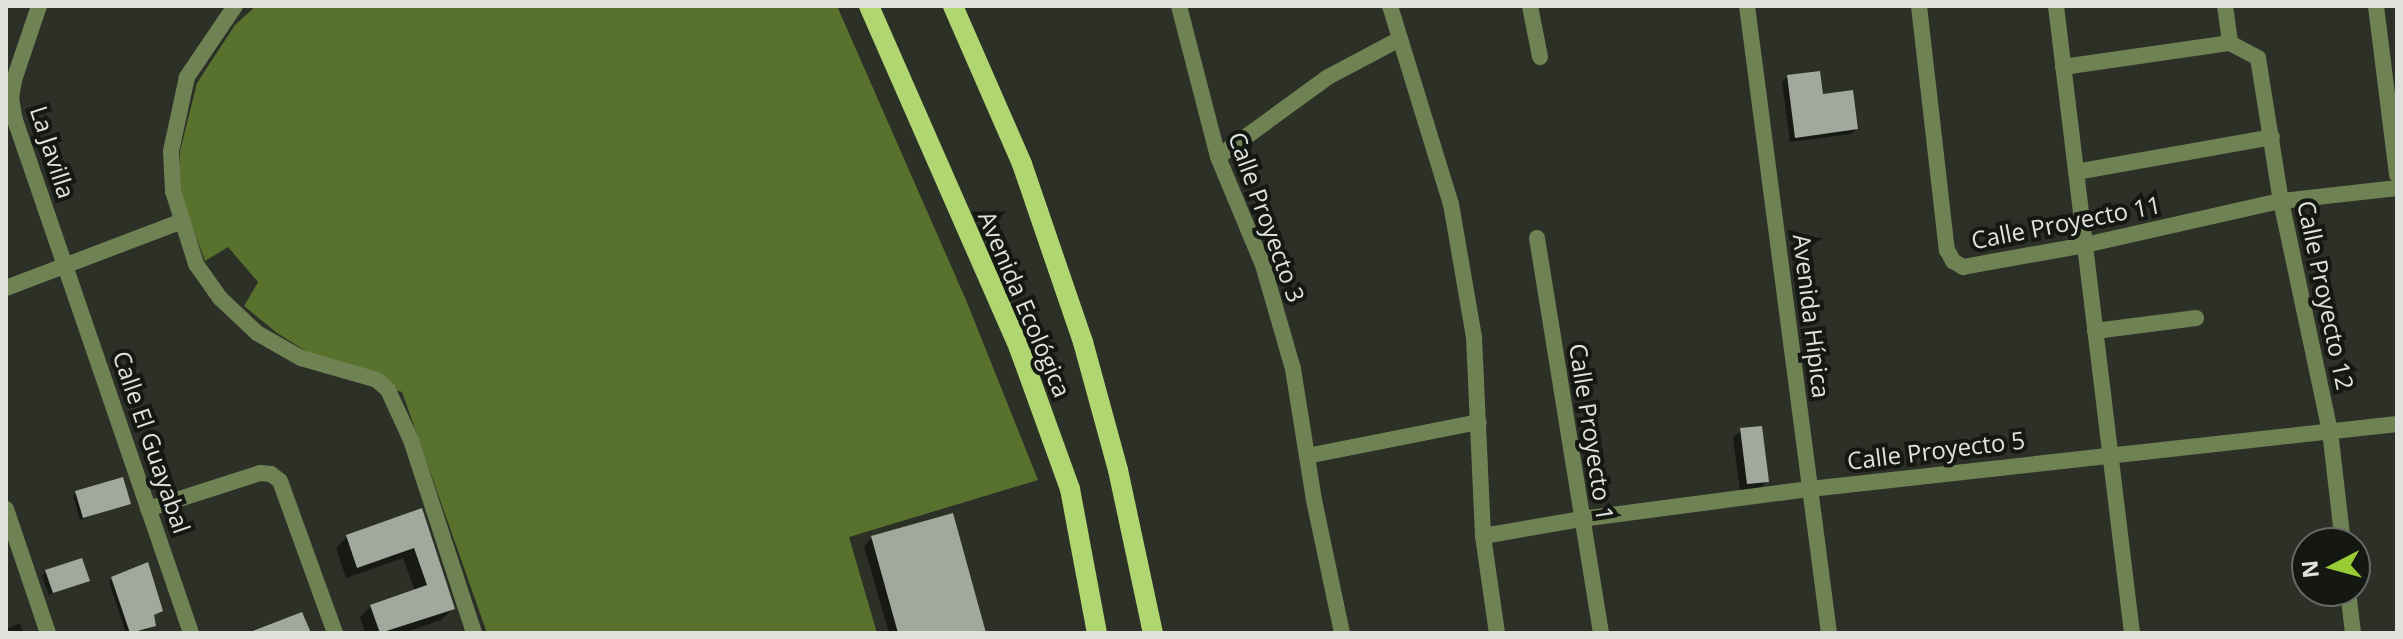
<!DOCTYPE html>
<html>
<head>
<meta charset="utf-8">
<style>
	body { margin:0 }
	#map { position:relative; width:2403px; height:639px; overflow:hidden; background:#2c3027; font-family:"Open Sans",sans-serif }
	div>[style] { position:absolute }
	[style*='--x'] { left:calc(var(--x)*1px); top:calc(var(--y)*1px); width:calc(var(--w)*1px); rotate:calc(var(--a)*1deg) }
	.forest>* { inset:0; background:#58712c }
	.shadow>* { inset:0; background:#0007 }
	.building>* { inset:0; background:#a3a89d }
	.minor>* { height:16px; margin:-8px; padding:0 8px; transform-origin:8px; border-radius:8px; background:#6f8253 }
	.tertiary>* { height:16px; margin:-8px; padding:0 8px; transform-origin:8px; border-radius:8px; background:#6f8253 }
	.primary>* { height:20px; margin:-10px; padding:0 10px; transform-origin:10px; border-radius:10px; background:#afd671 }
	span { translate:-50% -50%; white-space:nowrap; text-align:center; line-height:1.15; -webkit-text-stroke:8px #151713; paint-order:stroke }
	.street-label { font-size:24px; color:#e0e3dd }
	.frame { position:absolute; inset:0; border:8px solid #e0e3dd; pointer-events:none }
	.north { position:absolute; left:2291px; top:527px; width:80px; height:80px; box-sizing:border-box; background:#151713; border:2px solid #666964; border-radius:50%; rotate:264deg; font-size:22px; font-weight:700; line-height:32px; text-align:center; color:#e0e3dd }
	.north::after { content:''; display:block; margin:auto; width:28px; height:36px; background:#99cb35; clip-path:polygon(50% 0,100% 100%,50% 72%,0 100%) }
</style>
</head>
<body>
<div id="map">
	<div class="forest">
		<i style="clip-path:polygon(256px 6px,837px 6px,966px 300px,1038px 480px,849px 537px,877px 633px,487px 633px,402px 392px,346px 376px,277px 333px,244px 306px,258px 282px,228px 247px,205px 261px,179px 191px,180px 151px,197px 83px,235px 25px)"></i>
	</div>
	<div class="shadow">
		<i style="clip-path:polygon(1787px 77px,1821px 96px,1856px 129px,1851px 134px,1790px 142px,1782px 82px)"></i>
		<i style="clip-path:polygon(1741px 430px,1767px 481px,1759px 489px,1740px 491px,1733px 438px)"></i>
		<i style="clip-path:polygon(76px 493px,129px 503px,80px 520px,73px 496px)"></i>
		<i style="clip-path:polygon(420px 511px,452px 609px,441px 620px,403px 633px,365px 633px,360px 617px,371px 606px,415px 591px,403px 558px,346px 578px,336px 548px,347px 537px)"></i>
		<i style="clip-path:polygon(872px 538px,984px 633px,889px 633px,864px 546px)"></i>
		<i style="clip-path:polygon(46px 572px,87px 580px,49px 595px,42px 576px)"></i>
		<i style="clip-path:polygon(113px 578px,161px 611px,152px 616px,153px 625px,150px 629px,126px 633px,109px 582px)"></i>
		<i style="clip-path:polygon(20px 623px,23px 633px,6px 633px,6px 629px)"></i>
	</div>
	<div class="building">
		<i style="clip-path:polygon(1820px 71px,1823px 94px,1853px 90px,1858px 129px,1795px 138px,1787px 75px)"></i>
		<i style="clip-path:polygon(1762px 426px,1769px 482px,1747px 484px,1740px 428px)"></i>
		<i style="clip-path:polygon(123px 477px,131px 504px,83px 518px,75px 491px)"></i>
		<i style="clip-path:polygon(422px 508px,455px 609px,380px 633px,370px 605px,427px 585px,414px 548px,357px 568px,346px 535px)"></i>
		<i style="clip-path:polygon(953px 513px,986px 633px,898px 633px,871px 536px)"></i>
		<i style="clip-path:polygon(82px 558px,90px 581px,53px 593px,45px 570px)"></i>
		<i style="clip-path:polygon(148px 562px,163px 611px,154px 615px,156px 626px,130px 633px,111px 577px)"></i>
		<i style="clip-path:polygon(302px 612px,311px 633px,250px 633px,250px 632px)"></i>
	</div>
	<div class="minor">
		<i style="--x:39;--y:6;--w:78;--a:108.7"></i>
		<i style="--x:14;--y:80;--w:18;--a:99"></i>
		<i style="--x:11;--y:98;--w:22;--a:80"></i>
		<i style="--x:15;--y:120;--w:542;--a:71.06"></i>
		<i style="--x:235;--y:6;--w:86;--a:124.1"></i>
		<i style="--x:187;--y:77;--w:76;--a:102.2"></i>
		<i style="--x:171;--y:151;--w:40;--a:87.1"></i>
		<i style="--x:173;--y:191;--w:77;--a:72.5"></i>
		<i style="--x:196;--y:264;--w:42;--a:54.8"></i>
		<i style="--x:220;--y:298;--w:51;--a:43.4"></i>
		<i style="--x:257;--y:333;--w:51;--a:29.6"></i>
		<i style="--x:301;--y:358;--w:79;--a:16.1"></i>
		<i style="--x:377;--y:380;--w:15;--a:42"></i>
		<i style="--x:388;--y:390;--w:55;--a:65.3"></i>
		<i style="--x:411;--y:440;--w:203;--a:71.9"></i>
		<i style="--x:1179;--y:6;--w:156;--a:75.5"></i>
		<i style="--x:1218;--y:157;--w:117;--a:67.4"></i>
		<i style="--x:1263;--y:265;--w:108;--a:73.9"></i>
		<i style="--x:1293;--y:369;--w:133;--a:80.9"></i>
		<i style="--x:1314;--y:500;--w:136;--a:78.1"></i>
		<i style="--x:1390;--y:6;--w:207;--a:72.9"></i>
		<i style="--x:1451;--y:204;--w:135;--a:80.2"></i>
		<i style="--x:1474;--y:337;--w:199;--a:87.4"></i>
		<i style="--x:1483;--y:536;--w:98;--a:81.8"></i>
		<i style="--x:1530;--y:6;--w:52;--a:78.9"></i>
		<i style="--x:1919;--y:6;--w:246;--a:83.5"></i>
		<i style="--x:1947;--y:250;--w:13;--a:61"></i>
		<i style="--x:1953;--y:261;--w:12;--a:31"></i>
		<i style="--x:1963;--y:267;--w:124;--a:-10.2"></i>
		<i style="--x:2085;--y:245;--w:201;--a:-12.7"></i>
		<i style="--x:2281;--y:201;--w:117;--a:-6.4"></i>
		<i style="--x:2056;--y:6;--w:632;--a:83.09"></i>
		<i style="--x:2225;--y:6;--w:37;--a:82"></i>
		<i style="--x:2376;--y:6;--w:170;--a:82.9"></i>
		<i style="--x:2063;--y:67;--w:169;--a:-8.2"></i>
		<i style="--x:2230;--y:43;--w:32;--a:28"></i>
		<i style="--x:2258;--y:58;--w:145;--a:80.9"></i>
		<i style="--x:2281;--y:201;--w:235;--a:78"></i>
		<i style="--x:2330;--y:431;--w:113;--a:83.4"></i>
		<i style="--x:1218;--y:157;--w:136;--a:-36"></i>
		<i style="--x:1328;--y:77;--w:79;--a:-27.9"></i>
		<i style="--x:2076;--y:172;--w:199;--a:-10.1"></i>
		<i style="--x:1537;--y:238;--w:400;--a:80.8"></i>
		<i style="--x:6;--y:288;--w:188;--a:-20.8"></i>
		<i style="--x:2095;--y:331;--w:102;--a:-7.3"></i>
		<i style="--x:1307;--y:456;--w:175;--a:-11.2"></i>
		<i style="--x:6;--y:509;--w:131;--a:71.3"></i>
		<i style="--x:148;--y:509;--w:118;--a:-17.8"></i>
		<i style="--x:260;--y:473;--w:11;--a:5"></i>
		<i style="--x:271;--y:474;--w:11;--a:38"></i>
		<i style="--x:280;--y:481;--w:162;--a:70.1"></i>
		<i style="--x:1483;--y:536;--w:99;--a:-9.8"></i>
		<i style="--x:1581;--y:519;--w:231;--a:-7.5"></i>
		<i style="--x:1810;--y:489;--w:591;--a:-6.32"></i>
		<i style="--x:2348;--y:591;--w:42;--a:83.2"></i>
	</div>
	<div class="tertiary">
		<i style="--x:1747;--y:6;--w:632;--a:82.55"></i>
	</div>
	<div class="primary">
		<i style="--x:869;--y:6;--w:373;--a:66.3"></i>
		<i style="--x:1019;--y:348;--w:150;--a:70.1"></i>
		<i style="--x:1070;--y:489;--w:147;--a:79.4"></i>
		<i style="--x:953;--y:6;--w:172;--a:66.4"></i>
		<i style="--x:1022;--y:164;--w:188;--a:71.1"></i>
		<i style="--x:1083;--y:342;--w:133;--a:74.7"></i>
		<i style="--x:1118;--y:470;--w:167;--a:77.9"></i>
	</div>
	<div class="street-label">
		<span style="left:53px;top:152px;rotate:72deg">La Javilla</span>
		<span style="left:1267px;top:217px;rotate:70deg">Calle Proyecto 3</span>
		<span style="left:2066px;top:222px;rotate:-11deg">Calle Proyecto 11</span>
		<span style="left:2326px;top:295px;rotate:78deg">Calle Proyecto 12</span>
		<span style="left:1025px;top:304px;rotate:67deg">Avenida Ecológica</span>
		<span style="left:1812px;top:316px;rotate:83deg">Avenida Hípica</span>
		<span style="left:1592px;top:432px;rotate:81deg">Calle Proyecto 1</span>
		<span style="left:152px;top:442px;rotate:71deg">Calle El Guayabal</span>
		<span style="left:1936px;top:450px;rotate:-7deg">Calle Proyecto 5</span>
	</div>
	<div class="frame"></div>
	<div class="north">N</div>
</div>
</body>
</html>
